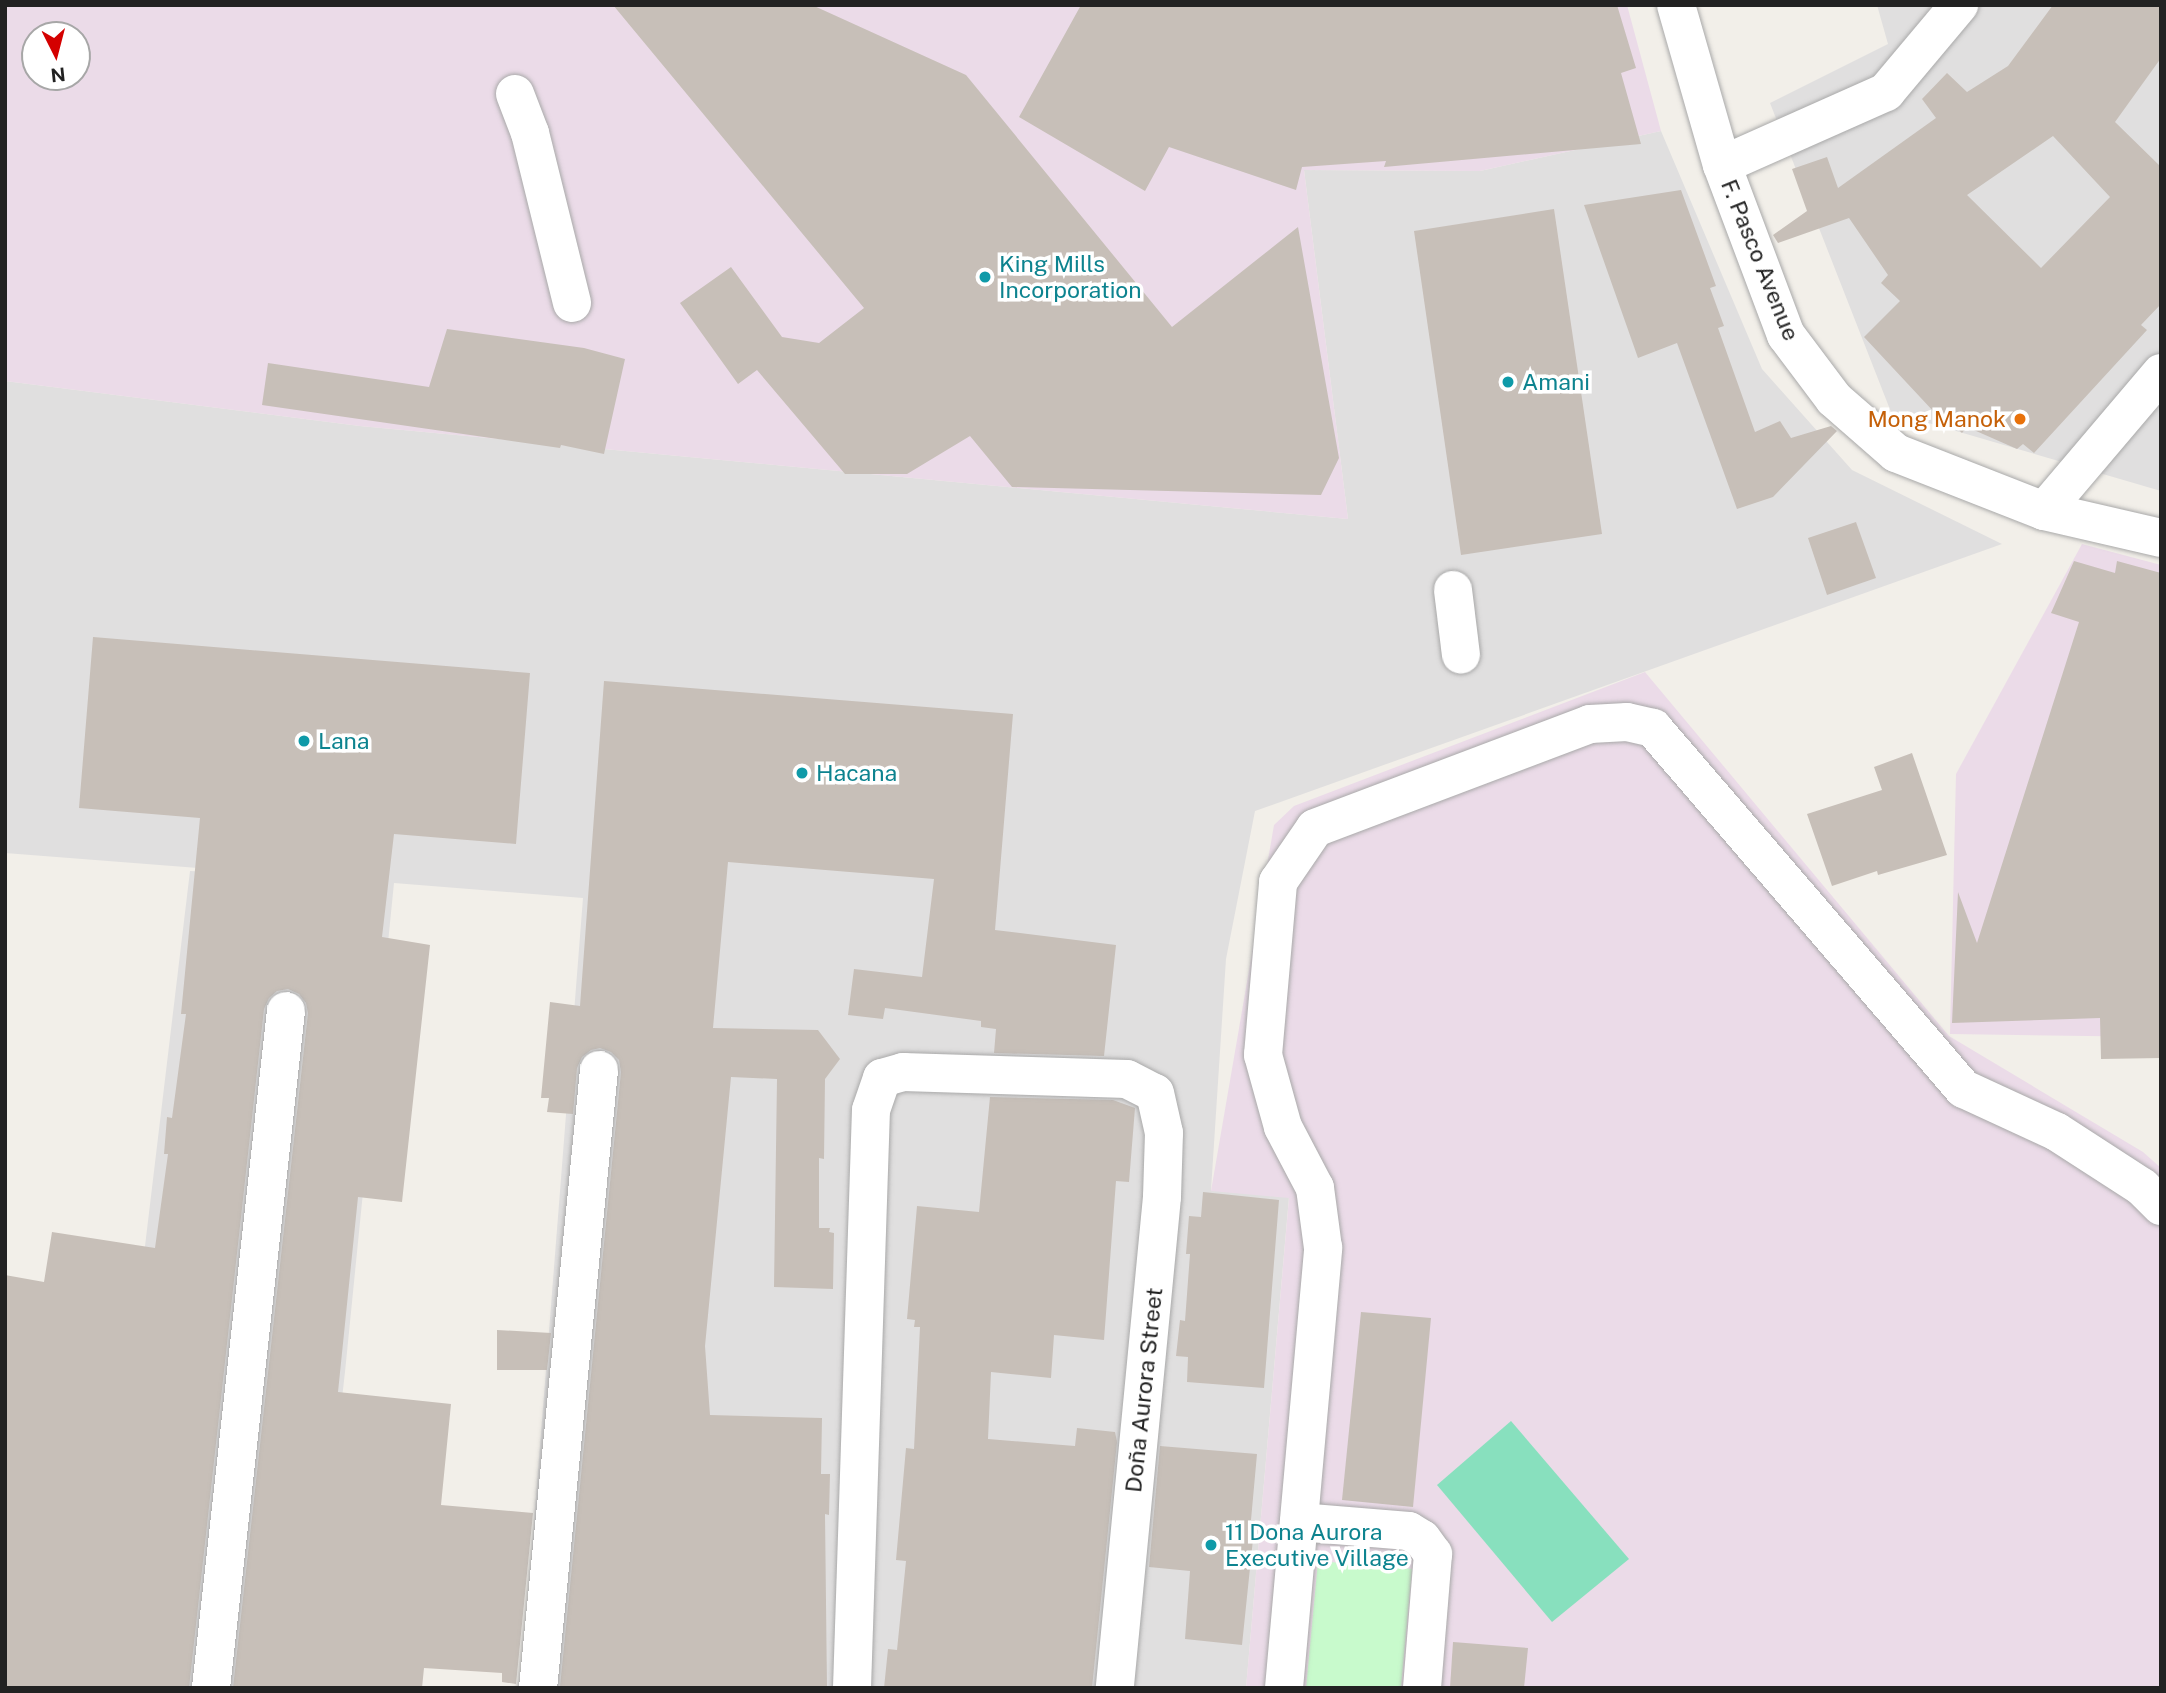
<!DOCTYPE html>
<html>
<head>
<meta charset="utf-8">
<style>
	body { margin:0 }
	#map { position:relative; width:2166px; height:1693px; overflow:hidden; background:#f2efe9; font-family:"Public Sans",sans-serif }
	div>[style] { position:absolute }
	[style*='--x'] { left:calc(var(--x)*1px); top:calc(var(--y)*1px); width:calc(var(--w)*1px); rotate:calc(var(--a)*1deg) }
	.residential>* { inset:0; background:#e0dfdf }
	.industrial>* { inset:0; background:#ebdbe8 }
	.park>* { inset:0; background:#c8facc }
	.pitch>* { inset:0; background:#88e0be }
	.building>* { inset:0; background:#c7bfb8 }
	.roads { filter:drop-shadow(0 0 2px #a9a9a9) drop-shadow(0 0 2px #a9a9a9) }
	.minor>* { height:38px; margin:-19px; padding:0 19px; transform-origin:19px; border-radius:19px; background:#fff }
	.dots>* { width:19px; height:19px; translate:-50% -50%; box-sizing:border-box; border:4px solid #fff; border-radius:50% }
	span { translate:-50% -50%; white-space:nowrap; text-align:center; line-height:1.15; -webkit-text-stroke:7px #fff; paint-order:stroke }
	.street-label { font-size:23px; color:#222 }
	.culture-label { font-size:23px; color:#0d838f }
	.left { translate:0 -50%; text-align:left }
	.food-label { font-size:23px; color:#c56008 }
	.right { translate:-100% -50%; text-align:right }
	.frame { position:absolute; inset:0; border:7px solid #222; pointer-events:none }
	.north { position:absolute; left:21px; top:21px; width:70px; height:70px; box-sizing:border-box; background:#fff; border:2px solid #a7a7a7; border-radius:50%; rotate:174deg; font-size:19px; font-weight:700; line-height:28px; text-align:center; color:#222 }
	.north::after { content:''; display:block; margin:auto; width:24px; height:32px; background:#d40000; clip-path:polygon(50% 0,100% 100%,50% 72%,0 100%) }
</style>
</head>
<body>
<div id="map">
	<div class="residential">
		<i style="clip-path:polygon(1877px 5px,2161px 5px,2161px 491px,1891px 412px,1770px 103px,1888px 44px)"></i>
		<i style="clip-path:polygon(1661px 131px,1762px 369px,1852px 470px,2002px 544px,1255px 811px,1226px 959px,1211px 1190px,1289px 1197px,1246px 1688px,521px 1688px,583px 898px,394px 883px,345px 1372px,309px 1688px,92px 1688px,190px 871px,290px 875px,5px 853px,5px 381px,360px 426px,1348px 519px,1304px 170px,1480px 171px)"></i>
	</div>
	<div class="industrial">
		<i style="clip-path:polygon(evenodd,5px 5px,1627px 5px,1661px 131px,1480px 171px,1304px 170px,1348px 519px,360px 426px,5px 381px,5px 5px,35px 35px,77px 35px,77px 77px,35px 77px,35px 35px)"></i>
		<i style="clip-path:polygon(2082px 544px,2161px 565px,2161px 1037px,1950px 1034px,1956px 774px)"></i>
		<i style="clip-path:polygon(1645px 672px,1949px 1036px,2143px 1152px,2161px 1168px,2161px 1688px,1246px 1688px,1289px 1198px,1211px 1191px,1274px 825px,1294px 806px)"></i>
	</div>
	<div class="park">
		<i style="clip-path:polygon(1318px 1561px,1412px 1569px,1401px 1688px,1306px 1688px)"></i>
	</div>
	<div class="pitch">
		<i style="clip-path:polygon(1511px 1421px,1629px 1559px,1552px 1622px,1437px 1485px)"></i>
	</div>
	<div class="building">
		<i style="clip-path:polygon(613px 5px,812px 5px,966px 75px,1172px 327px,1298px 227px,1339px 458px,1321px 495px,1012px 487px,970px 436px,907px 474px,845px 474px,757px 370px,738px 384px,680px 303px,731px 267px,782px 337px,819px 343px,864px 308px)"></i>
		<i style="clip-path:polygon(1081px 5px,1617px 5px,1636px 68px,1621px 73px,1641px 144px,1384px 167px,1386px 161px,1302px 167px,1296px 190px,1169px 147px,1145px 191px,1019px 117px)"></i>
		<i style="clip-path:polygon(evenodd,2053px 5px,2161px 5px,2161px 58px,2115px 122px,2161px 167px,2161px 304px,2141px 325px,2147px 330px,2034px 453px,2023px 444px,2017px 449px,1967px 427px,1962px 433px,1952px 423px,1948px 427px,1864px 337px,1900px 301px,1881px 283px,1888px 275px,1849px 218px,1778px 243px,1773px 235px,1807px 211px,1792px 169px,1827px 157px,1838px 188px,1936px 118px,1922px 99px,1947px 73px,1967px 92px,2008px 66px,2053px 5px,2053px 136px,2110px 197px,2041px 268px,1967px 195px,2053px 136px)"></i>
		<i style="clip-path:polygon(1681px 190px,1716px 286px,1710px 288px,1724px 326px,1718px 328px,1755px 432px,1780px 421px,1791px 438px,1831px 426px,1837px 431px,1773px 497px,1737px 509px,1677px 343px,1638px 358px,1584px 205px)"></i>
		<i style="clip-path:polygon(1554px 209px,1602px 534px,1461px 555px,1414px 231px)"></i>
		<i style="clip-path:polygon(447px 329px,584px 348px,625px 359px,604px 454px,561px 445px,560px 448px,262px 405px,268px 363px,429px 387px)"></i>
		<i style="clip-path:polygon(1856px 522px,1876px 578px,1827px 595px,1808px 538px)"></i>
		<i style="clip-path:polygon(2074px 561px,2115px 573px,2117px 561px,2161px 573px,2161px 1058px,2101px 1059px,2100px 1018px,1952px 1023px,1958px 892px,1977px 943px,2079px 622px,2051px 613px)"></i>
		<i style="clip-path:polygon(93px 637px,530px 673px,516px 844px,394px 834px,382px 937px,430px 945px,402px 1202px,358px 1197px,338px 1392px,451px 1404px,441px 1505px,533px 1513px,516px 1684px,502px 1682px,502px 1673px,424px 1668px,422px 1688px,233px 1688px,308px 1013px,306px 1003px,299px 994px,288px 989px,277px 991px,269px 998px,264px 1009px,189px 1688px,5px 1688px,5px 1275px,44px 1282px,52px 1232px,155px 1248px,168px 1154px,164px 1154px,167px 1117px,172px 1118px,186px 1014px,181px 1014px,200px 818px,79px 808px)"></i>
		<i style="clip-path:polygon(604px 681px,1013px 714px,995px 930px,1116px 945px,1104px 1056px,994px 1053px,996px 1029px,981px 1027px,981px 1021px,885px 1008px,883px 1019px,848px 1015px,854px 969px,922px 977px,934px 879px,728px 862px,713px 1028px,818px 1030px,840px 1059px,825px 1079px,824px 1159px,819px 1158px,819px 1228px,830px 1228px,829px 1232px,834px 1233px,833px 1289px,774px 1287px,777px 1079px,731px 1077px,705px 1346px,710px 1415px,822px 1418px,821px 1474px,830px 1474px,829px 1515px,825px 1514px,827px 1688px,560px 1687px,621px 1072px,619px 1060px,611px 1052px,600px 1048px,591px 1050px,582px 1057px,577px 1068px,573px 1114px,547px 1112px,549px 1098px,541px 1098px,550px 1002px,580px 1006px)"></i>
		<i style="clip-path:polygon(1912px 753px,1947px 855px,1878px 875px,1877px 871px,1832px 886px,1807px 814px,1882px 790px,1874px 767px)"></i>
		<i style="clip-path:polygon(990px 1097px,1113px 1100px,1135px 1108px,1129px 1182px,1116px 1181px,1104px 1340px,1054px 1335px,1051px 1378px,991px 1372px,988px 1439px,1075px 1446px,1077px 1428px,1115px 1432px,1117px 1442px,1092px 1688px,884px 1688px,888px 1649px,897px 1650px,906px 1561px,896px 1560px,906px 1448px,914px 1449px,920px 1327px,914px 1327px,915px 1320px,907px 1319px,917px 1206px,979px 1212px)"></i>
		<i style="clip-path:polygon(1203px 1192px,1279px 1200px,1264px 1388px,1187px 1382px,1188px 1357px,1176px 1356px,1180px 1320px,1185px 1321px,1190px 1254px,1186px 1254px,1189px 1216px,1201px 1217px)"></i>
		<i style="clip-path:polygon(1361px 1312px,1431px 1318px,1413px 1507px,1342px 1500px)"></i>
		<i style="clip-path:polygon(497px 1330px,551px 1333px,547px 1370px,497px 1370px)"></i>
		<i style="clip-path:polygon(1160px 1446px,1257px 1454px,1251px 1520px,1255px 1520px,1242px 1645px,1185px 1639px,1190px 1571px,1149px 1567px)"></i>
		<i style="clip-path:polygon(1453px 1642px,1528px 1648px,1524px 1688px,1450px 1688px)"></i>
	</div>
	<div class="roads">
		<div class="minor">
			<i style="--x:1676;--y:5;--w:166;--a:74"></i>
			<i style="--x:1722;--y:165;--w:182;--a:69.4"></i>
			<i style="--x:1786;--y:335;--w:80;--a:53.1"></i>
			<i style="--x:1834;--y:399;--w:82;--a:41.1"></i>
			<i style="--x:1896;--y:453;--w:159;--a:21.4"></i>
			<i style="--x:2044;--y:511;--w:120;--a:13"></i>
			<i style="--x:515;--y:94;--w:42;--a:69"></i>
			<i style="--x:530;--y:133;--w:175;--a:76.1"></i>
			<i style="--x:1722;--y:165;--w:180;--a:-24"></i>
			<i style="--x:1886;--y:92;--w:114;--a:-50"></i>
			<i style="--x:2044;--y:511;--w:181;--a:-49.7"></i>
			<i style="--x:1453;--y:590;--w:65;--a:83"></i>
			<i style="--x:1299;--y:1522;--w:110;--a:4.7"></i>
			<i style="--x:1409;--y:1531;--w:15;--a:32"></i>
			<i style="--x:1422;--y:1539;--w:19;--a:54"></i>
			<i style="--x:1433;--y:1554;--w:134;--a:94.7"></i>
			<i style="--x:211;--y:1688;--w:681;--a:-83.68"></i>
			<i style="--x:538;--y:1688;--w:621;--a:-84.36"></i>
			<i style="--x:852;--y:1688;--w:578;--a:-88.12"></i>
			<i style="--x:871;--y:1110;--w:34;--a:-71"></i>
			<i style="--x:882;--y:1078;--w:22;--a:-16"></i>
			<i style="--x:903;--y:1072;--w:224;--a:1.8"></i>
			<i style="--x:1127;--y:1079;--w:31;--a:27"></i>
			<i style="--x:1155;--y:1093;--w:41;--a:77.3"></i>
			<i style="--x:1164;--y:1133;--w:64;--a:91.8"></i>
			<i style="--x:1162;--y:1197;--w:493;--a:95.5"></i>
			<i style="--x:1284;--y:1688;--w:442;--a:-84.9"></i>
			<i style="--x:1323;--y:1248;--w:61;--a:-97.6"></i>
			<i style="--x:1315;--y:1188;--w:69;--a:-117.7"></i>
			<i style="--x:1283;--y:1127;--w:75;--a:-105.5"></i>
			<i style="--x:1263;--y:1055;--w:174;--a:-85"></i>
			<i style="--x:1278;--y:882;--w:65;--a:-55.6"></i>
			<i style="--x:1315;--y:828;--w:294;--a:-20.7"></i>
			<i style="--x:1590;--y:724;--w:37;--a:-3"></i>
			<i style="--x:1627;--y:722;--w:27;--a:13"></i>
			<i style="--x:1653;--y:728;--w:476;--a:49.3"></i>
			<i style="--x:1964;--y:1089;--w:102;--a:24.8"></i>
			<i style="--x:2057;--y:1132;--w:101;--a:32.9"></i>
			<i style="--x:2142;--y:1187;--w:27;--a:45"></i>
		</div>
	</div>
	<div class="dots">
		<i style="left:985px;top:277px;background:#0f9aa8"></i>
		<i style="left:1508px;top:382px;background:#0f9aa8"></i>
		<i style="left:2020px;top:419px;background:#e8710a"></i>
		<i style="left:304px;top:741px;background:#0f9aa8"></i>
		<i style="left:802px;top:773px;background:#0f9aa8"></i>
		<i style="left:1211px;top:1545px;background:#0f9aa8"></i>
	</div>
	<div class="street-label">
		<span style="left:1760px;top:260px;rotate:68deg">F. Pasco Avenue</span>
		<span style="left:1144px;top:1390px;rotate:-84deg">Doña Aurora Street</span>
	</div>
	<div class="culture-label">
		<span class="left" style="left:999px;top:277px">King Mills<br>Incorporation</span>
		<span class="left" style="left:1522px;top:382px">Amani</span>
		<span class="left" style="left:318px;top:741px">Lana</span>
		<span class="left" style="left:816px;top:773px">Hacana</span>
		<span class="left" style="left:1225px;top:1545px">11 Dona Aurora<br>Executive Village</span>
	</div>
	<div class="food-label">
		<span class="right" style="left:2006px;top:419px">Mong Manok</span>
	</div>
	<div class="frame"></div>
	<div class="north">N</div>
</div>
</body>
</html>
